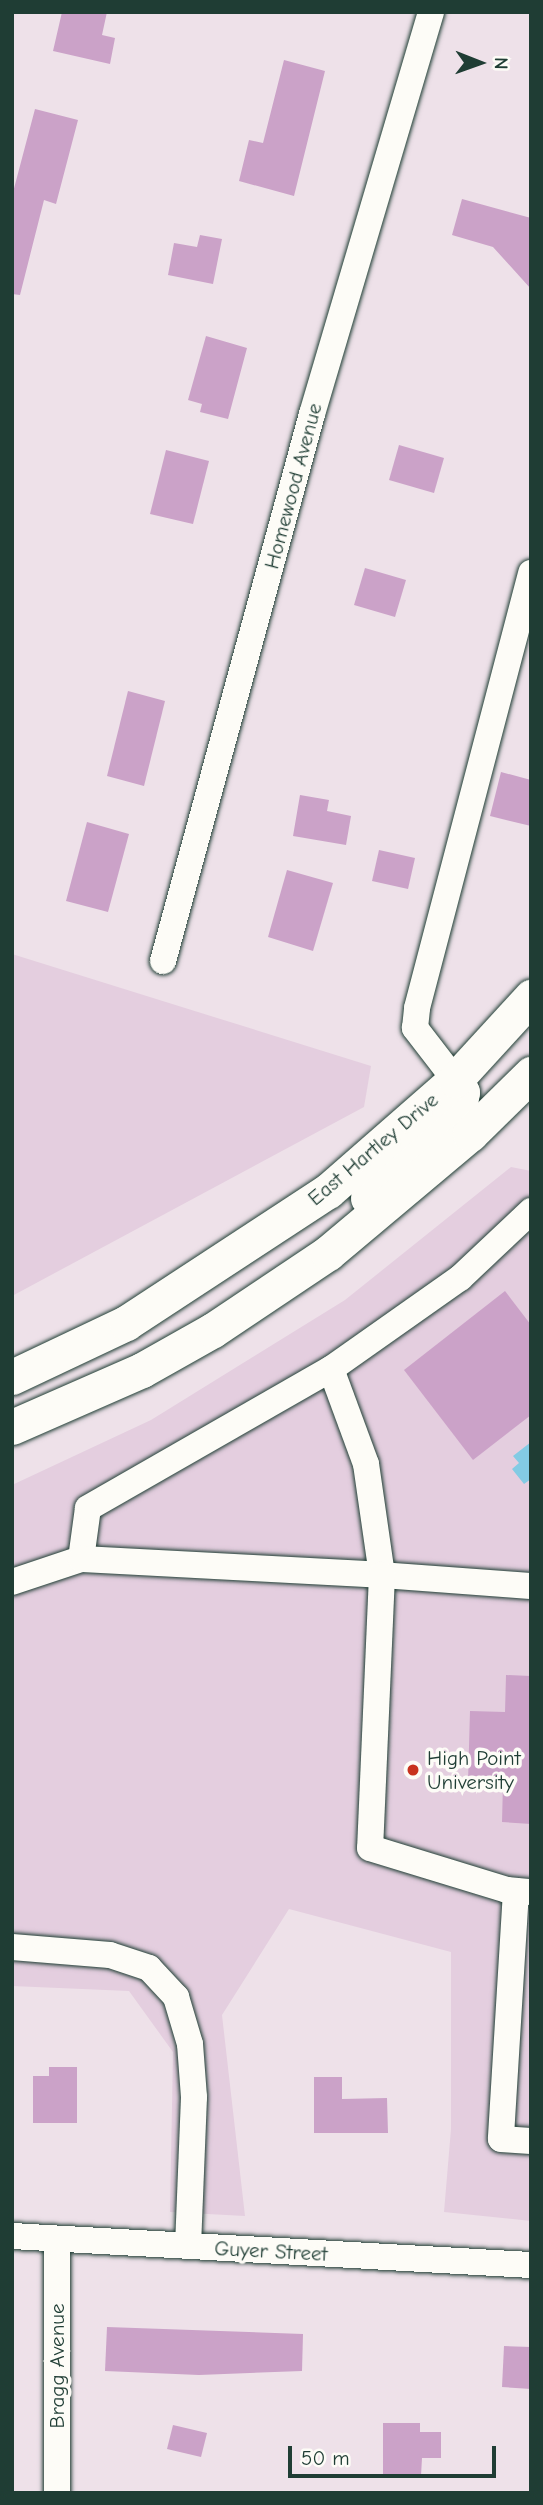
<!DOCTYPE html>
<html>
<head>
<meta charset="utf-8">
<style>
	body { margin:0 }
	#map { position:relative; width:543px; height:2505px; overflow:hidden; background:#eee1e9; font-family:"Comic Neue",sans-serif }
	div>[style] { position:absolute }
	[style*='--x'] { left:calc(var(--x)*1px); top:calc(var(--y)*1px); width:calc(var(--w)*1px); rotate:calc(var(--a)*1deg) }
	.built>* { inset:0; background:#e4cedf }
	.water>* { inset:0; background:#83cbe4 }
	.building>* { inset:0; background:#cba2c8 }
	.roads { filter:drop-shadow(0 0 2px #1f3d34) drop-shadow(0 0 2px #1f3d34) }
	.minor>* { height:26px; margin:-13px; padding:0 13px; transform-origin:13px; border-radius:13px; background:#fdfcf7 }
	.major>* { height:35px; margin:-17.5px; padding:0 17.5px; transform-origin:17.5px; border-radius:17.5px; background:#fdfcf7 }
	.dots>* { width:19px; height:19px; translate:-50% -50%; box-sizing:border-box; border:4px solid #fdfcf7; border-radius:50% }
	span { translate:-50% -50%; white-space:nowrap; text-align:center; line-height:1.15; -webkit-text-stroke:7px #fdfcf7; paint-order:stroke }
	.street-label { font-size:21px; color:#1f3d34 }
	.poi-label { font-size:21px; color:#1f3d34 }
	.left { translate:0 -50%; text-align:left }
	.frame { position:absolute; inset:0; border:14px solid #1f3d34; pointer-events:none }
	.north { position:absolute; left:445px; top:28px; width:70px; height:70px; -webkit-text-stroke:5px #fdfcf7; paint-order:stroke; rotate:91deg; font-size:19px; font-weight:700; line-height:28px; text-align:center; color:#1f3d34 }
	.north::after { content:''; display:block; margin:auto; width:24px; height:32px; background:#1f3d34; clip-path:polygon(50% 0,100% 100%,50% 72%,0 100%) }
	.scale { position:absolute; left:288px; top:2446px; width:208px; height:32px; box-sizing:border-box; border:4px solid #1f3d34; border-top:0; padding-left:9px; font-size:21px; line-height:24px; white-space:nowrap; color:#1f3d34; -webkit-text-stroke:5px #fdfcf7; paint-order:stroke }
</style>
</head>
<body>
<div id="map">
	<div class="built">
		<i style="clip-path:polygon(12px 954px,371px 1066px,364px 1107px,12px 1296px)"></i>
		<i style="clip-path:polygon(511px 1167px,531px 1171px,531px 2221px,444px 2212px,451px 2129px,451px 1952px,289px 1909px,222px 2015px,245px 2216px,170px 2212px,173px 2052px,129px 1991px,12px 1986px,12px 1485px,151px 1420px,345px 1300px)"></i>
	</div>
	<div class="water">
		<i style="clip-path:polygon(531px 1442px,531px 1479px,524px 1484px,512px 1469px,519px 1463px,513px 1456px)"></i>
	</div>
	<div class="building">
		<i style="clip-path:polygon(62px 12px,107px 12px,102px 35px,115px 38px,110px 64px,53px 51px)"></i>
		<i style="clip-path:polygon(284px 60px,325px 71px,294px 196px,239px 181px,249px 140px,263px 143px)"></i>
		<i style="clip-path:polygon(35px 109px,78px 120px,56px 204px,44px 200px,20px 295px,12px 294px,12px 196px)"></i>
		<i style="clip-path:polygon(462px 199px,531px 218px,531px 289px,493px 247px,452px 235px)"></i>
		<i style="clip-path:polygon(200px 235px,222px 239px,213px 284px,168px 275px,174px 243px,197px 247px)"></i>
		<i style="clip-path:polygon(206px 336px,247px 348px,228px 419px,200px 412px,202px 404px,188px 400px)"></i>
		<i style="clip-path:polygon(399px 445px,444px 458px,434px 493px,389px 480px)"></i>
		<i style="clip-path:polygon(166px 450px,209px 461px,193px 524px,150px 514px)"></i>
		<i style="clip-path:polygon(365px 568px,406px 580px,395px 617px,354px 605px)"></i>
		<i style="clip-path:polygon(128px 691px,165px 701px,144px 786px,107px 776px)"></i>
		<i style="clip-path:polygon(501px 772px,531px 780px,531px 826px,490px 816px)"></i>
		<i style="clip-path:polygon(300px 795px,329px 800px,327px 811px,351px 816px,346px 845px,293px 836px)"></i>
		<i style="clip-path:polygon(87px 822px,129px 834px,108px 912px,66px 901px)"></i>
		<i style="clip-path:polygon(379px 850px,415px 858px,408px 889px,372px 881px)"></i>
		<i style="clip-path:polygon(287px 870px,333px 883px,313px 951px,268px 937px)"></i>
		<i style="clip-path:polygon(505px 1291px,531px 1325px,531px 1415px,473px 1460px,404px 1370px)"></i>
		<i style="clip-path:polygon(506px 1675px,531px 1676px,531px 1824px,502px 1822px,503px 1783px,468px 1782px,470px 1711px,505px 1712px)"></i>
		<i style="clip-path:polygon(49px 2067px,77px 2067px,77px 2123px,33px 2123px,33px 2076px,49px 2076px)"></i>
		<i style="clip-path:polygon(314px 2077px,342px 2077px,342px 2099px,387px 2098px,388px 2133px,314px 2133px)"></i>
		<i style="clip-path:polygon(107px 2327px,303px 2334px,302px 2371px,199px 2375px,105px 2371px)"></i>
		<i style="clip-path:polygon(504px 2346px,531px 2347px,531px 2389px,502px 2387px)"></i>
		<i style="clip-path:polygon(383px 2423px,420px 2423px,420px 2432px,441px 2432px,441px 2458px,422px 2458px,421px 2476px,383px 2476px)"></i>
		<i style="clip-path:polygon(173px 2425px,207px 2433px,201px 2457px,167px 2449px)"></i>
	</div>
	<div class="roads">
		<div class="minor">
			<i style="--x:163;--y:961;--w:567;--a:-74.76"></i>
			<i style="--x:312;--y:414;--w:419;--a:-73.5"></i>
			<i style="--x:455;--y:1080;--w:66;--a:-127.6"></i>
			<i style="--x:415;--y:1028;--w:20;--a:-84"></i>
			<i style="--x:417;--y:1008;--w:450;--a:-75.3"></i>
			<i style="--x:81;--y:1559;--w:51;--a:-82.2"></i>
			<i style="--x:88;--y:1508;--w:280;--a:-29.8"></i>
			<i style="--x:331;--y:1369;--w:158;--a:-35.2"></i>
			<i style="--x:460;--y:1278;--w:98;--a:-43.3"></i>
			<i style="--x:12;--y:1582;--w:73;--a:-18.4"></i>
			<i style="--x:81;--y:1559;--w:301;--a:3"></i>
			<i style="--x:382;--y:1575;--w:112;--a:-98.2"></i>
			<i style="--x:366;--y:1464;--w:101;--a:-110.2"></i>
			<i style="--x:531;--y:1586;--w:149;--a:-175.8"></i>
			<i style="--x:382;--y:1575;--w:273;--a:92.5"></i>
			<i style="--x:370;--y:1848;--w:143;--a:17"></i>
			<i style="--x:507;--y:1890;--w:24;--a:5"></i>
			<i style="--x:516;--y:1891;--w:248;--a:93.5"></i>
			<i style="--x:501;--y:2139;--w:30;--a:4"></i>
			<i style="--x:12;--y:1947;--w:98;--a:4.7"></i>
			<i style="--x:110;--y:1955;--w:41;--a:18.4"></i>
			<i style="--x:149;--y:1968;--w:40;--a:47"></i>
			<i style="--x:176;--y:1997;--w:49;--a:73.4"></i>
			<i style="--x:190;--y:2044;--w:53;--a:85.7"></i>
			<i style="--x:194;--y:2097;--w:149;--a:92.3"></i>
			<i style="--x:12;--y:2236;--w:520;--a:3.2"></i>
			<i style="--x:57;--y:2239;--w:254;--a:90"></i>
		</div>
		<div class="major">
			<i style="--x:368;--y:1198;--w:20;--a:-63"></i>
			<i style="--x:377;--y:1180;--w:108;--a:-40.9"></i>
			<i style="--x:459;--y:1109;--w:17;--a:-80"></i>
			<i style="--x:462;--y:1092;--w:14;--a:-120"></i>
			<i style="--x:12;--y:1377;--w:126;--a:-25.3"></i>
			<i style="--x:126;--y:1323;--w:241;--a:-33.2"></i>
			<i style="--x:328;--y:1191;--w:169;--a:-41.2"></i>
			<i style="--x:455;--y:1080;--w:113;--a:-47.5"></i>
			<i style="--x:12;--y:1427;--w:142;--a:-23.7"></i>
			<i style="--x:142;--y:1370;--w:81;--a:-29.4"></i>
			<i style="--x:213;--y:1330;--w:138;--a:-33.8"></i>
			<i style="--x:328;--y:1253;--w:185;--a:-40"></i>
			<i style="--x:470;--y:1134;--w:86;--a:-44.5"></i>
		</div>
	</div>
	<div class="dots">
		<i style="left:413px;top:1770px;background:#c8321e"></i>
	</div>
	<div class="street-label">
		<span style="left:293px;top:486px;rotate:-75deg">Homewood Avenue</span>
		<span style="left:373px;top:1149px;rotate:-40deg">East Hartley Drive</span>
		<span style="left:271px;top:2251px;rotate:3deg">Guyer Street</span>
		<span style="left:57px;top:2366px;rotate:-90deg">Bragg Avenue</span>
	</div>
	<div class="poi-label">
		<span class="left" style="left:427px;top:1770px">High Point<br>University</span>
	</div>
	<div class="frame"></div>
	<div class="north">N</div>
	<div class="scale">50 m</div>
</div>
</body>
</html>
